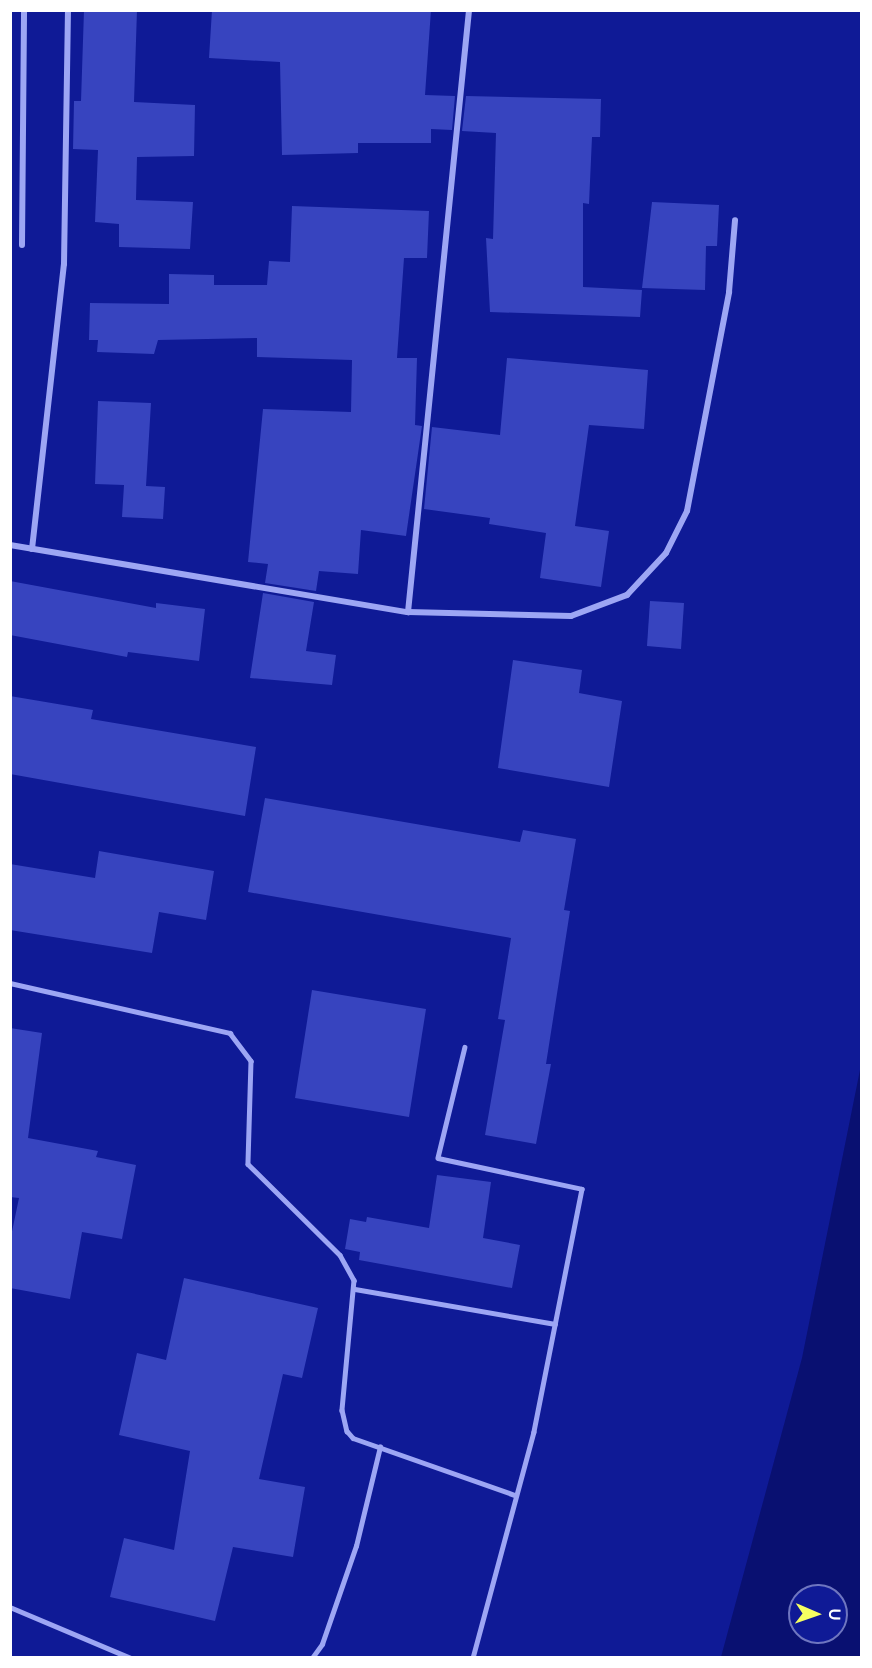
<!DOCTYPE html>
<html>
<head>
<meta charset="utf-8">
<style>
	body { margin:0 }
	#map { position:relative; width:872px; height:1668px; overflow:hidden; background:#0f1a96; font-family:Raleway,sans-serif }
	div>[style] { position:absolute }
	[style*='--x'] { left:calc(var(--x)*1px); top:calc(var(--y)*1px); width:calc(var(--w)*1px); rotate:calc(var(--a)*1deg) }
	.water>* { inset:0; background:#091071 }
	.building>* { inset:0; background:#3744bf }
	.lane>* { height:4.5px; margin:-2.25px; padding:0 2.25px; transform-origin:2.25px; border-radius:2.25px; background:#9da6f4 }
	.street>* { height:6px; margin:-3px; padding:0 3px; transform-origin:3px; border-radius:3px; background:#9da6f4 }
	span { translate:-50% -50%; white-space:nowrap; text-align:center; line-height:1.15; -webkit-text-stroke:6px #0f1a96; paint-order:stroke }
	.frame { position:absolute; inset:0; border:12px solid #fff; pointer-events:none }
	.north { position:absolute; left:788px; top:1584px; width:60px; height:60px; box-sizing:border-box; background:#0f1a96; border:2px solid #6f76c0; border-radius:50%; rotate:92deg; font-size:16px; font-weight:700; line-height:24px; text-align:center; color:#fff }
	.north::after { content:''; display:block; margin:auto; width:21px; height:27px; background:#f5ff61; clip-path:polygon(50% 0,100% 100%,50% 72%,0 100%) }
</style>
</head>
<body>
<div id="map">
	<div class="water">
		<i style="clip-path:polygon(evenodd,861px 1065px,861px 1657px,721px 1657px,802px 1358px,861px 1065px,800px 1596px,836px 1596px,836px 1632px,800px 1632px,800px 1596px)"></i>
	</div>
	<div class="building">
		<i style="clip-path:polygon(84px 10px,137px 10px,134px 102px,195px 105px,194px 156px,137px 157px,136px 200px,193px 202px,190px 249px,119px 247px,119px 224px,95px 222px,98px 150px,73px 149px,74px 101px,81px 101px)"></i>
		<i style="clip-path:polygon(212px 10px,431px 10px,425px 95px,455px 96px,452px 130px,431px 129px,431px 143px,358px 143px,358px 153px,282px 155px,280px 62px,209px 58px)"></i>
		<i style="clip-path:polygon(466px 96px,601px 99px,600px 137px,592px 137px,589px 204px,583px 203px,583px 287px,642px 290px,640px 317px,490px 312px,486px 238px,493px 239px,496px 133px,462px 131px)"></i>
		<i style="clip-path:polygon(652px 202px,719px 205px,717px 246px,706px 246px,705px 290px,642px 288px)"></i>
		<i style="clip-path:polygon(292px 206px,429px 211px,427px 258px,404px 258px,397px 358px,417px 358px,415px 425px,422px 426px,406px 536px,361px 530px,358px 574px,319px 571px,316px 591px,265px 583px,268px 564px,248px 562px,263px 409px,351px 412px,352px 360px,257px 357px,257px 338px,158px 340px,154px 354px,97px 352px,98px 340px,89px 340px,90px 303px,169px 304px,169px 274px,214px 275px,214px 285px,267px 285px,269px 261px,290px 262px)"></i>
		<i style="clip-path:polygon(507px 358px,648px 370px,644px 429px,589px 425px,575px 526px,609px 531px,601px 587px,540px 578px,546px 533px,489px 524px,490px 518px,424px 509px,432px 427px,500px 435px)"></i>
		<i style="clip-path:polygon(98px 401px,151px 403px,146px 486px,165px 487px,163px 519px,122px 517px,124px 485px,95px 484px)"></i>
		<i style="clip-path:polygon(10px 581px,156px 608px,156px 603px,205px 609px,199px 661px,128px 652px,127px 657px,10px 635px)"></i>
		<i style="clip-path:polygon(263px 593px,314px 602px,306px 651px,336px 655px,332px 685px,250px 678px)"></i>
		<i style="clip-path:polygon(650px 601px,684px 603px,681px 649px,647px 646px)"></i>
		<i style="clip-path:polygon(513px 660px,582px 670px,579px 693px,622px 701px,609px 787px,498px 768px)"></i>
		<i style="clip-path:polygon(10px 696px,93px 710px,91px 719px,256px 747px,245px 816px,10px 774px)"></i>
		<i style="clip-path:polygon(265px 798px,520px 842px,523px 830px,576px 839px,564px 910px,570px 911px,546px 1064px,551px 1064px,536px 1144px,485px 1135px,505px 1020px,498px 1019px,511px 938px,248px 892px)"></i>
		<i style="clip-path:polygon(99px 851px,214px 871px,206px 920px,159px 912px,152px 953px,10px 930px,10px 864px,95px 878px)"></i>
		<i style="clip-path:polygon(312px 990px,426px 1009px,409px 1117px,295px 1098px)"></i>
		<i style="clip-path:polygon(10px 1028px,42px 1033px,28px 1138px,98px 1151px,96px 1157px,136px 1165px,122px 1239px,82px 1232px,70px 1299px,10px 1288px,10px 1241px,19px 1198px,10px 1197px)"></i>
		<i style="clip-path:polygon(437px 1175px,491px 1182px,483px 1238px,520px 1245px,512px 1288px,359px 1260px,360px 1252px,345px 1249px,350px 1219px,366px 1222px,367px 1217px,429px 1228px)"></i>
		<i style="clip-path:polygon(184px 1278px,318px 1308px,302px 1378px,283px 1374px,259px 1479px,305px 1487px,293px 1557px,233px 1547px,215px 1621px,110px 1597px,124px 1538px,174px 1550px,190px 1451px,119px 1435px,137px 1353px,166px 1360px)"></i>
	</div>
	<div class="lane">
		<i style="--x:10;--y:983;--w:226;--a:12.8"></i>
		<i style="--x:230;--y:1033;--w:35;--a:53"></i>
		<i style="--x:251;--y:1061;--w:103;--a:91.7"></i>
		<i style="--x:248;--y:1164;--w:129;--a:44.7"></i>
		<i style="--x:340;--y:1255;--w:29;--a:61"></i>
		<i style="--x:354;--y:1280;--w:131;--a:95.3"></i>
		<i style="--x:342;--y:1410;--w:22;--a:77"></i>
		<i style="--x:347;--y:1431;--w:9;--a:49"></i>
		<i style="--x:353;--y:1438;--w:172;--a:19.4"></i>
		<i style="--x:465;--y:1047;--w:114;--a:103.7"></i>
		<i style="--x:438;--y:1158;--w:147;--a:12.1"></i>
		<i style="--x:582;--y:1189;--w:248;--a:101.2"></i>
		<i style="--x:534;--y:1432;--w:234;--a:105.1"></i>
		<i style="--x:355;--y:1289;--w:203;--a:9.9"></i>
		<i style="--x:10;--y:1607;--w:131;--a:22.9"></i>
		<i style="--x:312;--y:1658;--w:17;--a:-54"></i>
		<i style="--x:322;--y:1644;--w:104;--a:-70.9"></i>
		<i style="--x:356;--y:1546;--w:102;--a:-76.4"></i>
	</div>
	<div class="street">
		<i style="--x:22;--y:245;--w:235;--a:-89.5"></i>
		<i style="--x:10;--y:545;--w:404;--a:9.6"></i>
		<i style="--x:408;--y:612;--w:163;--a:1.4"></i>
		<i style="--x:571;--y:616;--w:60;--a:-20.6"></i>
		<i style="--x:627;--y:595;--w:57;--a:-47.1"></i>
		<i style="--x:666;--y:553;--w:47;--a:-63.4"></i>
		<i style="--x:687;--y:511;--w:223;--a:-79.1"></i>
		<i style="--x:729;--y:292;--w:72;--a:-85.2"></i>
		<i style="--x:32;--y:549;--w:287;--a:-83.6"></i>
		<i style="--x:64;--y:264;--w:254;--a:-89.1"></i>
		<i style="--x:408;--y:612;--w:605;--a:-84.21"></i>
	</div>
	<div class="frame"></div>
	<div class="north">U</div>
</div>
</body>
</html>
